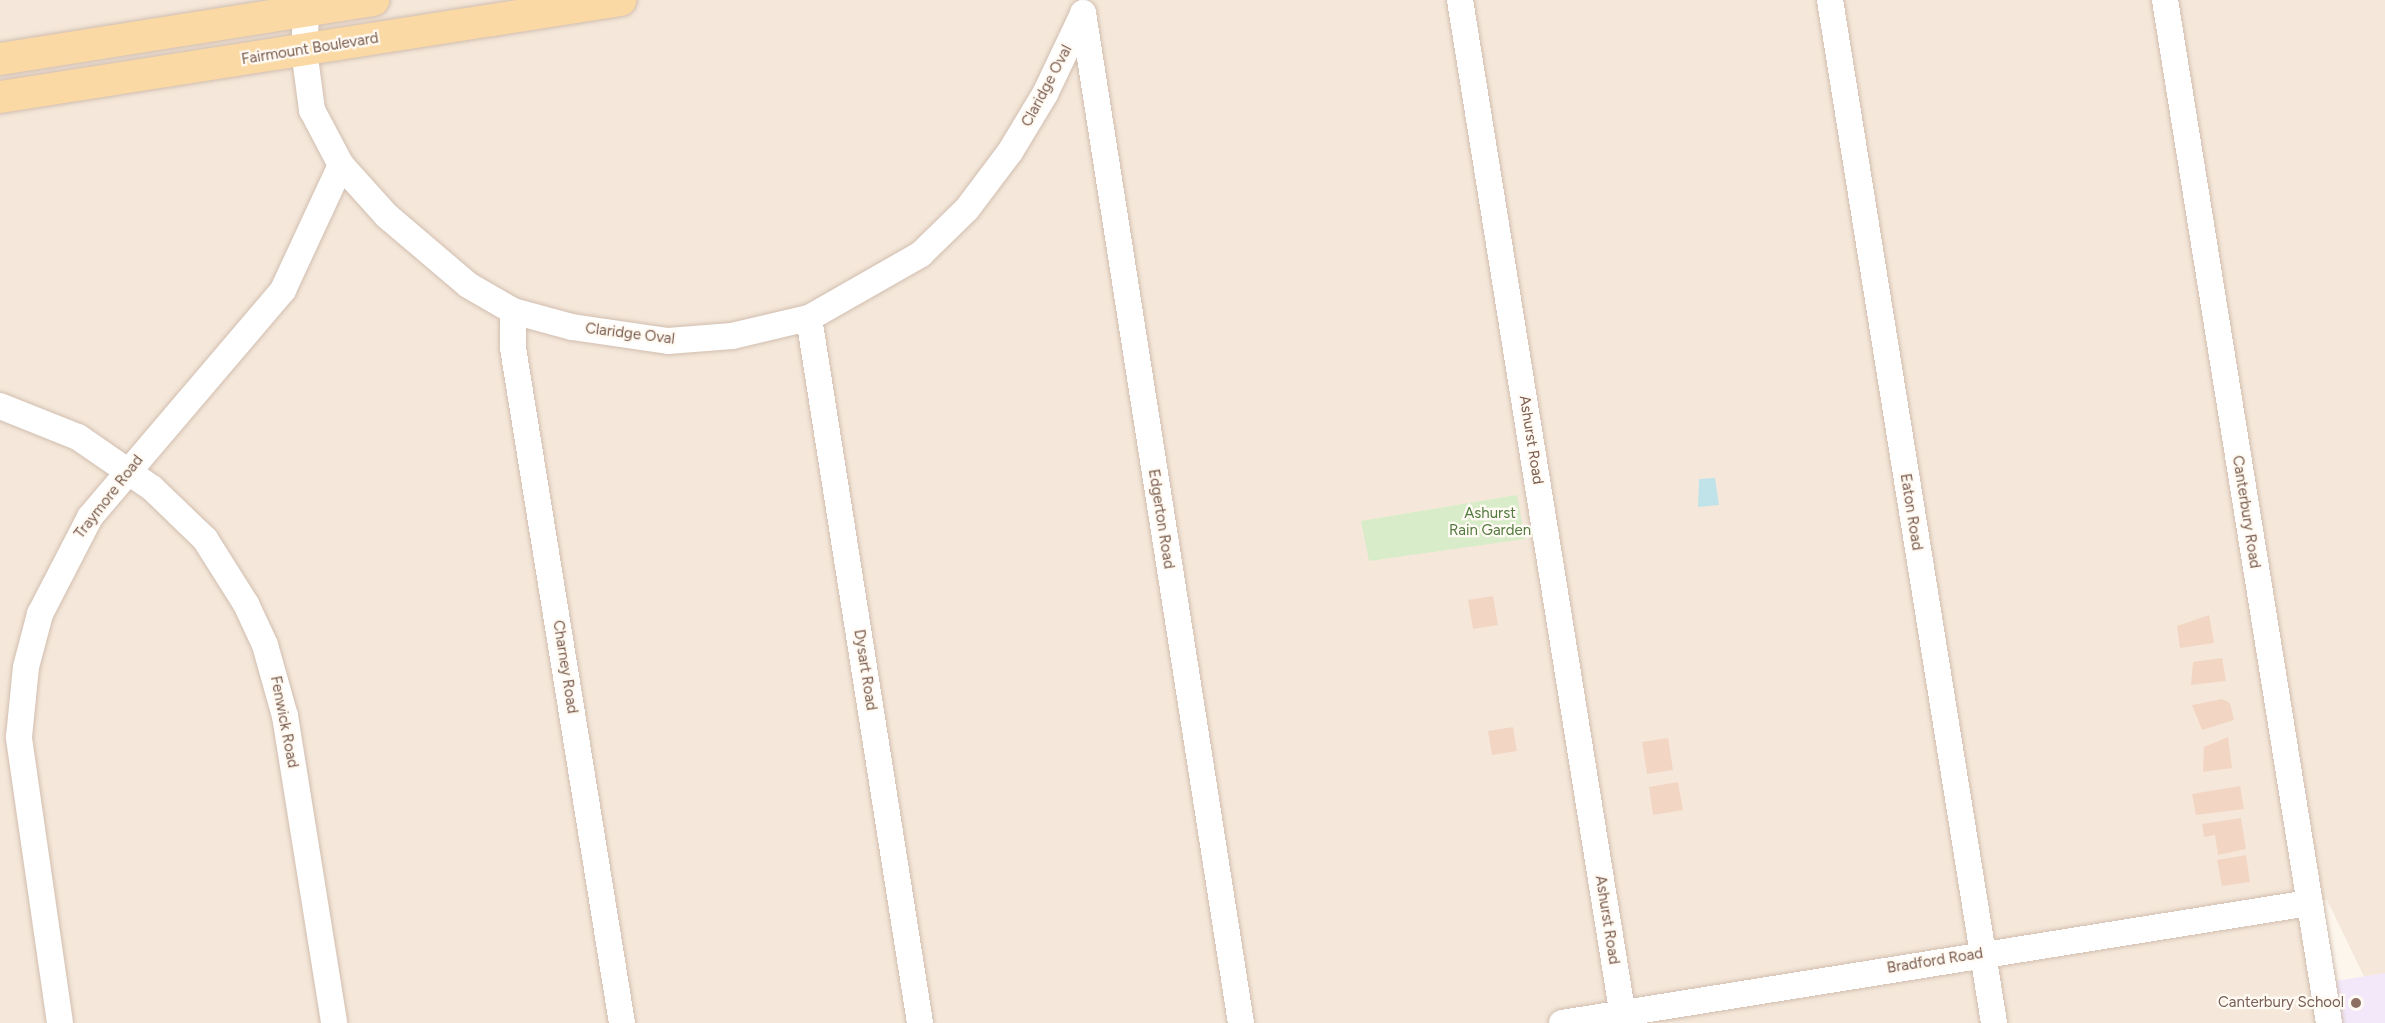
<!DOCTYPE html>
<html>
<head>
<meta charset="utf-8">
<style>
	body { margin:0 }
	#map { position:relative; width:2385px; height:1023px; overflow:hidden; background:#fdf6ec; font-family:Figtree,sans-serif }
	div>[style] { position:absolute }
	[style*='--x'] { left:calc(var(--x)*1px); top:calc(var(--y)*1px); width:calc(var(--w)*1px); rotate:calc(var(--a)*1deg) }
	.residential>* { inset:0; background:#f5e8da }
	.education>* { inset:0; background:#f3e8fa }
	.green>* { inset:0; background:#d8ecc9 }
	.water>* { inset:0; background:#bfe3e8 }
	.building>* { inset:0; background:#f3d5c3 }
	.roads { filter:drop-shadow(0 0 2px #d1beb0) drop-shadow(0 0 2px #d1beb0) }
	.minor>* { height:26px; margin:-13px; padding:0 13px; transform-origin:13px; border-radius:13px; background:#fff }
	.major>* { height:32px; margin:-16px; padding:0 16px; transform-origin:16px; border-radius:16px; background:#fbd9a5 }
	.dots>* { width:16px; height:16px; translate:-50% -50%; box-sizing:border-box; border:3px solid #fffaf3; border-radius:50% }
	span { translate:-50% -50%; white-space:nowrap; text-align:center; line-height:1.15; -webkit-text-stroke:4.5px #fffaf3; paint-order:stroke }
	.street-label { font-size:15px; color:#7a5c4d }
	.park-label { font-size:15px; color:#537a41 }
	.education-label { font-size:15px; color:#785e54 }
	.right { translate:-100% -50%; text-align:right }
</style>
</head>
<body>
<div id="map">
	<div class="residential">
		<i style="clip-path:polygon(0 0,2385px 0,2385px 1020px,2327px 900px,2309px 903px,2295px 891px,2318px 1023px,0 1023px)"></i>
	</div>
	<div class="education">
		<i style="clip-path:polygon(2385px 973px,2385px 1023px,2329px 1023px,2323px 983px)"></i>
	</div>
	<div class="green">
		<i style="clip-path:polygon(1517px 495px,1525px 539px,1369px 561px,1361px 521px)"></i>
	</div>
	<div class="water">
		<i style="clip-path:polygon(1715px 478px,1719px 505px,1698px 507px,1699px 479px)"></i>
	</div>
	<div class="building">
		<i style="clip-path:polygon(1493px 596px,1498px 625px,1473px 629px,1468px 600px)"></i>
		<i style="clip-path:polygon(2209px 615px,2214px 643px,2180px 648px,2177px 626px)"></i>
		<i style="clip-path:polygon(2222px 658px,2226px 681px,2191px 685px,2193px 662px)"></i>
		<i style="clip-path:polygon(2222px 699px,2230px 703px,2234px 720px,2202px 730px,2192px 705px)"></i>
		<i style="clip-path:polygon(1513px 727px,1517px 751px,1492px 755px,1488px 731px)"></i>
		<i style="clip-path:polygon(2228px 737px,2232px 768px,2203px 772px,2204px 747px)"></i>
		<i style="clip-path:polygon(1668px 738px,1673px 770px,1647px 774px,1642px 742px)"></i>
		<i style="clip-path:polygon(1678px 782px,1683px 810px,1653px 815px,1649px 787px)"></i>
		<i style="clip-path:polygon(2240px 786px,2244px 809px,2196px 815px,2192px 794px)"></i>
		<i style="clip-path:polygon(2241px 818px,2246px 849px,2218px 855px,2215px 835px,2204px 837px,2202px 824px)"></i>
		<i style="clip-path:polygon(2246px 855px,2250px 882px,2222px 886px,2217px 860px)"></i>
	</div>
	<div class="roads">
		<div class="minor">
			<i style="--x:307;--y:0;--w:50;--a:93.4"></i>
			<i style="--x:304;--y:50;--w:61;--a:82.4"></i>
			<i style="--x:312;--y:110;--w:62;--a:62.2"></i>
			<i style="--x:341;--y:165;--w:69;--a:48"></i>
			<i style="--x:387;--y:216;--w:106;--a:40.4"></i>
			<i style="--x:468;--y:285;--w:52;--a:30"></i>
			<i style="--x:513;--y:311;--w:61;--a:15.2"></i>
			<i style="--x:572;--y:327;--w:97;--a:8.3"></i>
			<i style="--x:668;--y:341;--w:64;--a:-4.5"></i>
			<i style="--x:732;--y:336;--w:79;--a:-13.2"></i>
			<i style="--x:809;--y:318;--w:129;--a:-29.7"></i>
			<i style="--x:921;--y:254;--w:64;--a:-44.4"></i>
			<i style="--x:967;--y:209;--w:71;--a:-53"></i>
			<i style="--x:1010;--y:152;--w:68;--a:-58.9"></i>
			<i style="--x:1045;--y:94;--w:89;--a:-64.6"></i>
			<i style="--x:1460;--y:0;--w:1036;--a:80.89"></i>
			<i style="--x:1830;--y:0;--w:1036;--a:80.89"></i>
			<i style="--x:2165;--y:0;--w:1036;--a:80.89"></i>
			<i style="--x:1083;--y:13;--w:1022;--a:81.11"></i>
			<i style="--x:513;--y:311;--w:37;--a:90"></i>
			<i style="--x:513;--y:348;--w:684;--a:80.83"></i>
			<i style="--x:809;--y:318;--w:714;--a:81.05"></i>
			<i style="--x:0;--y:406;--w:84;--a:21.7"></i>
			<i style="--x:78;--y:437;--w:90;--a:34.6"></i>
			<i style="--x:152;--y:488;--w:74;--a:43.9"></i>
			<i style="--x:205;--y:539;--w:77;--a:57.8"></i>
			<i style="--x:246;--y:604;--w:45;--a:65.1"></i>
			<i style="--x:265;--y:645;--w:74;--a:74.3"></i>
			<i style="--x:285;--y:716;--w:311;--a:80.9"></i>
			<i style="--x:60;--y:1023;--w:289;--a:-98.2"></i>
			<i style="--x:19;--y:737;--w:70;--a:-84.3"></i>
			<i style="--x:26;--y:667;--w:55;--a:-75.2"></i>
			<i style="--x:40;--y:614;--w:109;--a:-62.7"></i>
			<i style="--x:90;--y:517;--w:298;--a:-49.6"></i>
			<i style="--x:283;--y:290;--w:138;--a:-65.1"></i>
			<i style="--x:1562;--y:1023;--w:757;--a:-9.13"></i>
		</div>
		<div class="major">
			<i style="--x:0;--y:59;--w:378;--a:-9"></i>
			<i style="--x:0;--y:97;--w:628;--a:-8.89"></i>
		</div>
	</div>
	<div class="dots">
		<i style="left:2356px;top:1003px;background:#8d6e63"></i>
	</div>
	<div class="street-label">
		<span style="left:310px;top:49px;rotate:-9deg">Fairmount Boulevard</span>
		<span style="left:1047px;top:86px;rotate:-62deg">Claridge Oval</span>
		<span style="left:630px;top:334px;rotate:7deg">Claridge Oval</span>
		<span style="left:1531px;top:440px;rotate:81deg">Ashurst Road</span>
		<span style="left:109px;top:497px;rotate:-52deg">Traymore Road</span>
		<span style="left:1911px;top:512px;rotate:81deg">Eaton Road</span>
		<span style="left:2246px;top:512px;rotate:81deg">Canterbury Road</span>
		<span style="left:1161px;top:519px;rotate:81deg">Edgerton Road</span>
		<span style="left:565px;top:667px;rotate:81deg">Charney Road</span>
		<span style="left:865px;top:670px;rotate:81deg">Dysart Road</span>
		<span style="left:284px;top:722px;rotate:79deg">Fenwick Road</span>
		<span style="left:1607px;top:920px;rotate:81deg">Ashurst Road</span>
		<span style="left:1935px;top:961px;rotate:-9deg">Bradford Road</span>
	</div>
	<div class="park-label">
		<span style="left:1490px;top:522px">Ashurst<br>Rain Garden</span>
	</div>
	<div class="education-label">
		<span class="right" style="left:2344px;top:1003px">Canterbury School</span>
	</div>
</div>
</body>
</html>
